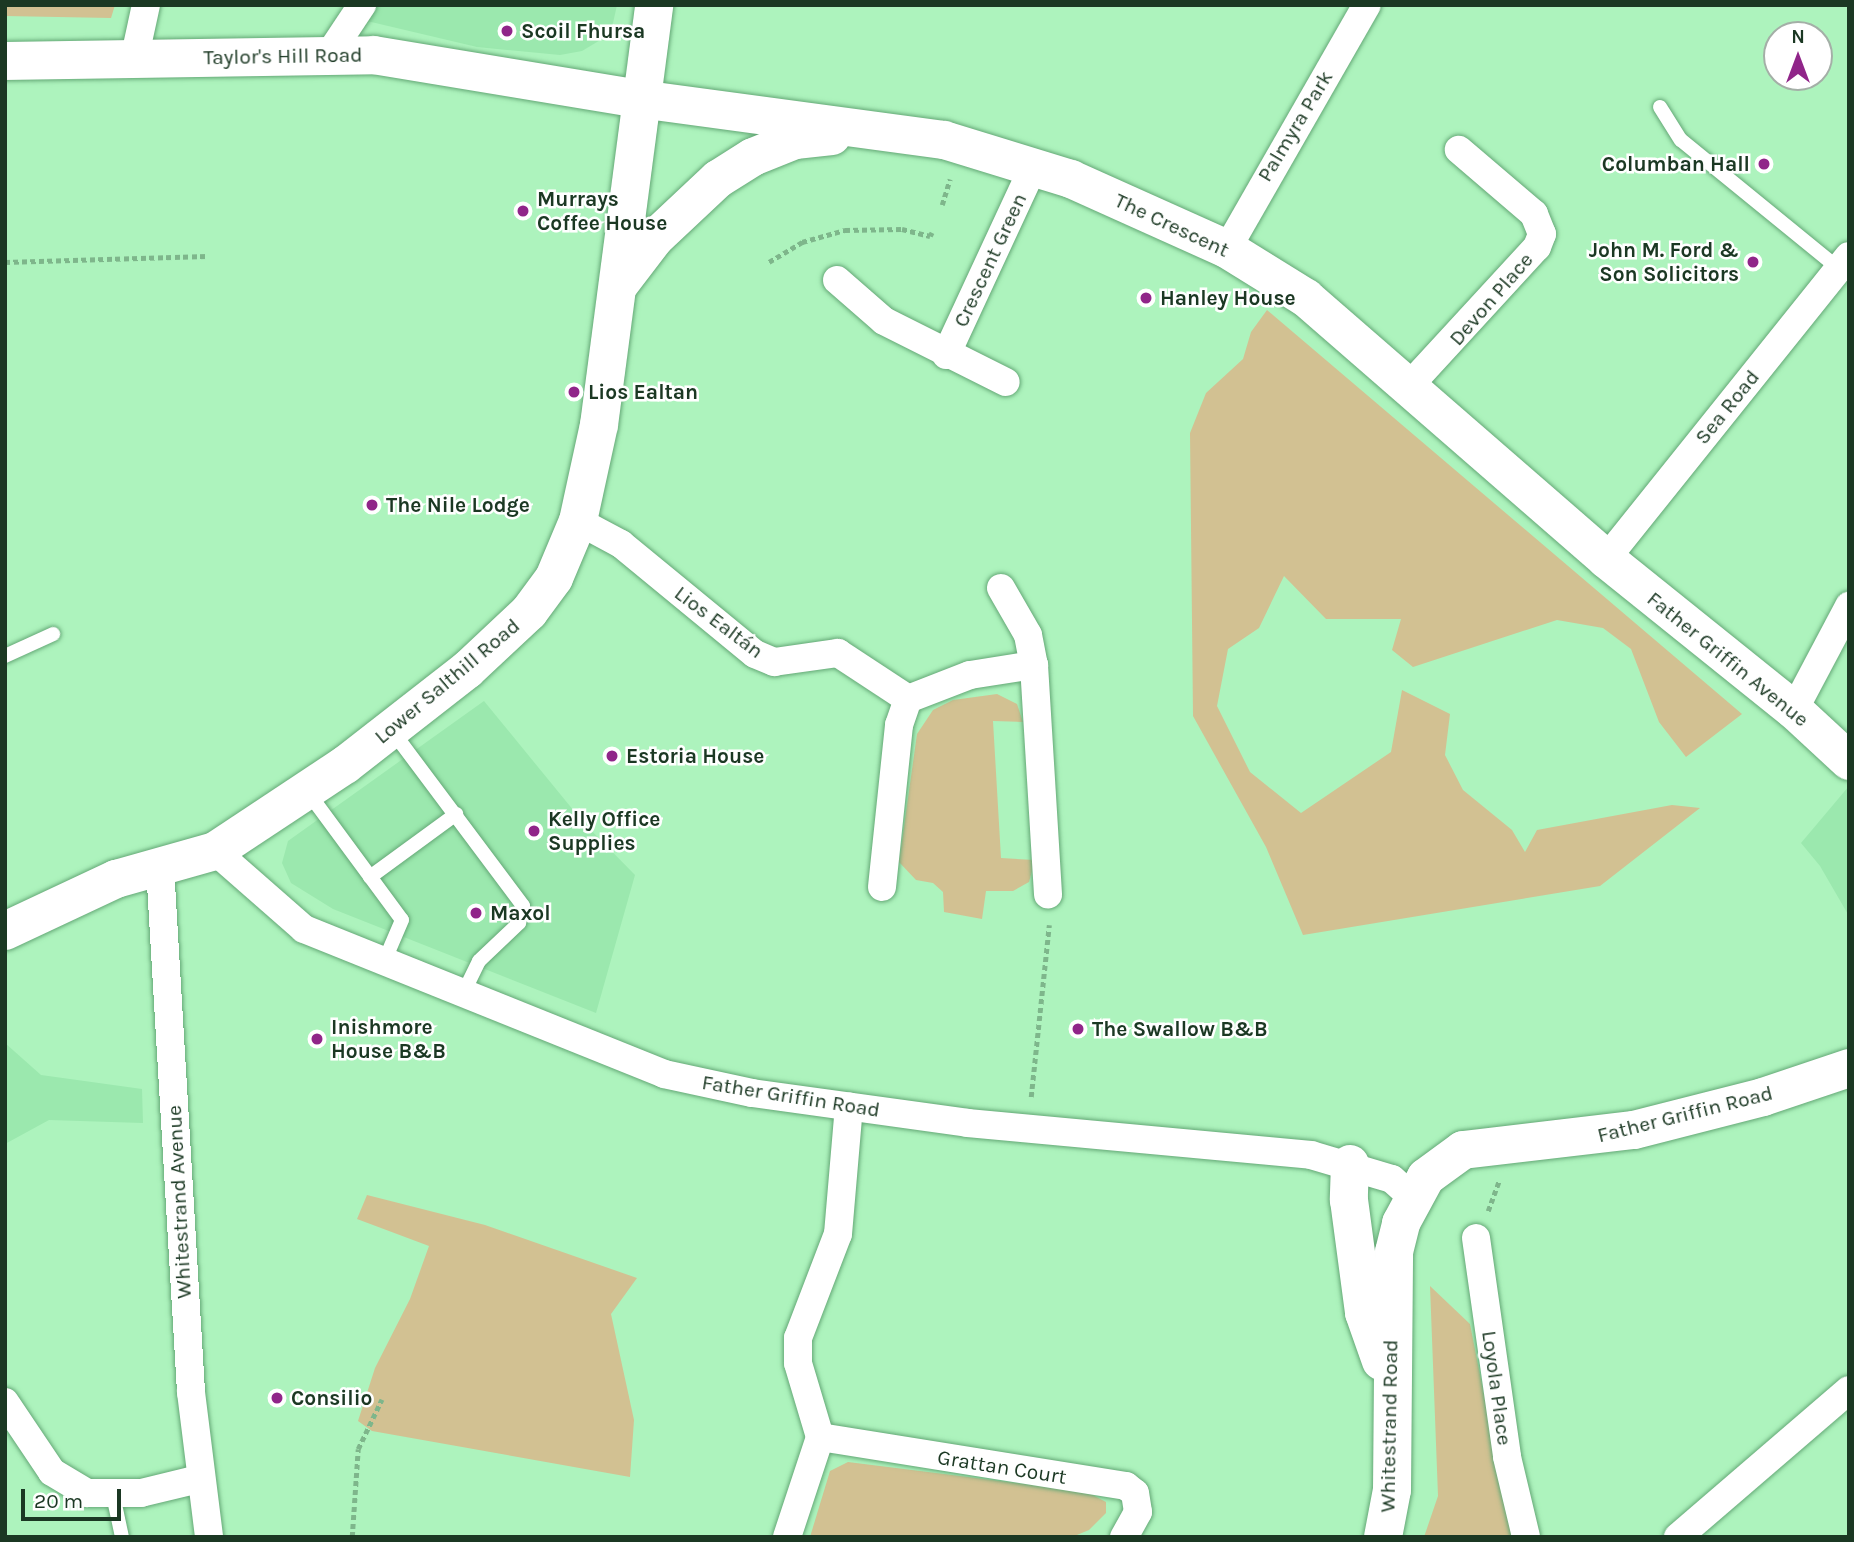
<!DOCTYPE html>
<html>
<head>
<meta charset="utf-8">
<style>
	body { margin:0 }
	#map { position:relative; width:1854px; height:1542px; overflow:hidden; background:#adf3bd; font-family:Karla,sans-serif }
	div>[style] { position:absolute }
	[style*='--x'] { left:calc(var(--x)*1px); top:calc(var(--y)*1px); width:calc(var(--w)*1px); rotate:calc(var(--a)*1deg) }
	.built>* { inset:0; background:#9be8ae }
	.green>* { inset:0; background:#d2c192 }
	.path>* { height:4.5px; margin-top:-2.25px; transform-origin:0; background:repeating-linear-gradient(90deg,#7eb68b 0 5px,transparent 0 8.5px) }
	.roads { filter:drop-shadow(0 0 2px #64a876) drop-shadow(0 0 2px #64a876) }
	.lane>* { height:14px; margin:-7px; padding:0 7px; transform-origin:7px; border-radius:7px; background:#fff }
	.street>* { height:28px; margin:-14px; padding:0 14px; transform-origin:14px; border-radius:14px; background:#fff }
	.secondary>* { height:38px; margin:-19px; padding:0 19px; transform-origin:19px; border-radius:19px; background:#fff }
	.dots>* { width:19px; height:19px; translate:-50% -50%; box-sizing:border-box; border:4px solid #fff; border-radius:50% }
	span { translate:-50% -50%; white-space:nowrap; text-align:center; line-height:1.15; -webkit-text-stroke:5px #fff; paint-order:stroke }
	.poi-label { font-size:21px; color:#1b3823; font-weight:700 }
	.left { translate:0 -50%; text-align:left }
	.right { translate:-100% -50%; text-align:right }
	.street-label { font-size:21px; color:#1b3823 }
	.frame { position:absolute; inset:0; border:7px solid #1b3823; pointer-events:none }
	.north { position:absolute; left:1763px; top:21px; width:70px; height:70px; box-sizing:border-box; background:#fff; border:2px solid #a4afa7; border-radius:50%; rotate:0deg; font-size:19px; font-weight:700; line-height:28px; text-align:center; color:#1b3823 }
	.north::after { content:''; display:block; margin:auto; width:24px; height:32px; background:#902589; clip-path:polygon(50% 0,100% 100%,50% 72%,0 100%) }
	.scale { position:absolute; left:21px; top:1489px; width:100px; height:32px; box-sizing:border-box; border:4px solid #1b3823; border-top:0; padding-left:9px; font-size:21px; line-height:24px; white-space:nowrap; color:#1b3823; -webkit-text-stroke:5px #fff; paint-order:stroke }
</style>
</head>
<body>
<div id="map">
	<div class="built">
		<i style="clip-path:polygon(377px 5px,617px 5px,613px 23px,602px 39px,582px 51px,560px 55px,477px 47px,367px 21px)"></i>
		<i style="clip-path:polygon(484px 701px,583px 822px,635px 875px,596px 1013px,333px 909px,291px 883px,282px 863px,288px 841px)"></i>
		<i style="clip-path:polygon(1849px 786px,1849px 916px,1820px 866px,1801px 843px)"></i>
		<i style="clip-path:polygon(5px 1043px,41px 1075px,142px 1089px,143px 1123px,49px 1120px,5px 1144px)"></i>
	</div>
	<div class="green">
		<i style="clip-path:polygon(5px 5px,115px 5px,111px 18px,5px 16px)"></i>
		<i style="clip-path:polygon(1267px 310px,1742px 714px,1686px 757px,1659px 722px,1631px 649px,1603px 628px,1557px 620px,1413px 667px,1392px 650px,1401px 619px,1326px 619px,1284px 576px,1259px 628px,1228px 649px,1217px 706px,1250px 772px,1301px 813px,1391px 752px,1402px 690px,1450px 714px,1445px 755px,1463px 790px,1512px 830px,1525px 852px,1537px 830px,1672px 805px,1700px 808px,1600px 886px,1303px 935px,1266px 847px,1193px 716px,1190px 433px,1206px 393px,1243px 359px,1251px 332px)"></i>
		<i style="clip-path:polygon(997px 694px,1017px 704px,1023px 722px,993px 721px,1001px 858px,1035px 860px,1029px 882px,1013px 891px,986px 891px,982px 919px,944px 912px,943px 892px,933px 883px,916px 880px,899px 862px,917px 734px,933px 710px,953px 700px)"></i>
		<i style="clip-path:polygon(367px 1195px,485px 1225px,637px 1278px,611px 1314px,634px 1420px,630px 1477px,372px 1431px,358px 1421px,375px 1368px,410px 1299px,429px 1246px,357px 1219px)"></i>
		<i style="clip-path:polygon(1430px 1286px,1470px 1324px,1512px 1537px,1424px 1537px,1438px 1496px)"></i>
		<i style="clip-path:polygon(848px 1462px,1087px 1492px,1106px 1502px,1106px 1513px,1089px 1530px,1072px 1537px,810px 1537px,830px 1471px)"></i>
	</div>
	<div class="path">
		<i style="--x:942;--y:205;--w:27;--a:-73"></i>
		<i style="--x:5;--y:262;--w:202;--a:-1.7"></i>
		<i style="--x:769;--y:262;--w:39;--a:-31"></i>
		<i style="--x:802;--y:242;--w:45;--a:-15.6"></i>
		<i style="--x:845;--y:230;--w:57;--a:-1"></i>
		<i style="--x:902;--y:229;--w:29;--a:14"></i>
		<i style="--x:930;--y:236;--w:4;--a:-63"></i>
		<i style="--x:1031;--y:1097;--w:173;--a:-84"></i>
		<i style="--x:1488;--y:1211;--w:33;--a:-70"></i>
		<i style="--x:352;--y:1537;--w:88;--a:-86.1"></i>
		<i style="--x:358;--y:1449;--w:55;--a:-64.4"></i>
	</div>
	<div class="roads">
		<div class="lane">
			<i style="--x:1660;--y:107;--w:39;--a:58"></i>
			<i style="--x:1681;--y:140;--w:204;--a:39.2"></i>
			<i style="--x:5;--y:656;--w:53;--a:-24.6"></i>
			<i style="--x:393;--y:732;--w:217;--a:53.2"></i>
			<i style="--x:523;--y:906;--w:17;--a:103"></i>
			<i style="--x:519;--y:923;--w:55;--a:136.5"></i>
			<i style="--x:479;--y:961;--w:37;--a:116"></i>
			<i style="--x:307;--y:791;--w:160;--a:53.6"></i>
			<i style="--x:402;--y:920;--w:46;--a:113.2"></i>
			<i style="--x:370;--y:877;--w:107;--a:-36.2"></i>
			<i style="--x:113;--y:1495;--w:43;--a:77.9"></i>
		</div>
		<div class="street">
			<i style="--x:330;--y:53;--w:58;--a:-56.3"></i>
			<i style="--x:134;--y:60;--w:56;--a:-77.7"></i>
			<i style="--x:1227;--y:249;--w:281;--a:-60.2"></i>
			<i style="--x:837;--y:280;--w:62;--a:41.1"></i>
			<i style="--x:884;--y:321;--w:136;--a:26.6"></i>
			<i style="--x:946;--y:355;--w:209;--a:-65.1"></i>
			<i style="--x:1409;--y:386;--w:189;--a:-47.4"></i>
			<i style="--x:1537;--y:247;--w:14;--a:-69"></i>
			<i style="--x:1542;--y:234;--w:22;--a:-112"></i>
			<i style="--x:1534;--y:214;--w:99;--a:-139.5"></i>
			<i style="--x:578;--y:521;--w:49;--a:28.1"></i>
			<i style="--x:621;--y:544;--w:173;--a:39.4"></i>
			<i style="--x:755;--y:654;--w:21;--a:23"></i>
			<i style="--x:774;--y:662;--w:65;--a:-8"></i>
			<i style="--x:838;--y:653;--w:84;--a:33.3"></i>
			<i style="--x:1606;--y:559;--w:388;--a:-51.3"></i>
			<i style="--x:1001;--y:588;--w:54;--a:60.1"></i>
			<i style="--x:1028;--y:635;--w:31;--a:79"></i>
			<i style="--x:1034;--y:665;--w:230;--a:86.5"></i>
			<i style="--x:1794;--y:710;--w:118;--a:-62.1"></i>
			<i style="--x:215;--y:851;--w:118;--a:41.2"></i>
			<i style="--x:304;--y:929;--w:388;--a:21.9"></i>
			<i style="--x:664;--y:1074;--w:90;--a:12.2"></i>
			<i style="--x:752;--y:1093;--w:218;--a:7.9"></i>
			<i style="--x:968;--y:1123;--w:344;--a:5.3"></i>
			<i style="--x:1311;--y:1155;--w:84;--a:16.5"></i>
			<i style="--x:1392;--y:1179;--w:27;--a:42"></i>
			<i style="--x:160;--y:867;--w:526;--a:86.62"></i>
			<i style="--x:191;--y:1392;--w:146;--a:82.9"></i>
			<i style="--x:882;--y:887;--w:163;--a:-84"></i>
			<i style="--x:899;--y:725;--w:28;--a:-71"></i>
			<i style="--x:908;--y:699;--w:66;--a:-21.2"></i>
			<i style="--x:970;--y:675;--w:65;--a:-8.9"></i>
			<i style="--x:1476;--y:1238;--w:221;--a:81.9"></i>
			<i style="--x:1507;--y:1457;--w:82;--a:76.6"></i>
			<i style="--x:5;--y:1402;--w:84;--a:56.1"></i>
			<i style="--x:52;--y:1472;--w:41;--a:31"></i>
			<i style="--x:87;--y:1493;--w:54;--a:0"></i>
			<i style="--x:141;--y:1493;--w:60;--a:-13.6"></i>
			<i style="--x:820;--y:1437;--w:310;--a:9.1"></i>
			<i style="--x:1126;--y:1486;--w:11;--a:38"></i>
			<i style="--x:1135;--y:1493;--w:19;--a:81"></i>
			<i style="--x:1138;--y:1512;--w:29;--a:119"></i>
			<i style="--x:787;--y:1537;--w:105;--a:-71.7"></i>
			<i style="--x:820;--y:1437;--w:77;--a:-106.6"></i>
			<i style="--x:798;--y:1363;--w:25;--a:-90"></i>
			<i style="--x:798;--y:1338;--w:111;--a:-69"></i>
			<i style="--x:838;--y:1234;--w:128;--a:-85.1"></i>
			<i style="--x:1678;--y:1537;--w:225;--a:-40.7"></i>
		</div>
		<div class="secondary">
			<i style="--x:5;--y:61;--w:369;--a:-0.9"></i>
			<i style="--x:374;--y:55;--w:270;--a:9.4"></i>
			<i style="--x:640;--y:99;--w:307;--a:7.7"></i>
			<i style="--x:944;--y:140;--w:133;--a:17.1"></i>
			<i style="--x:1071;--y:179;--w:171;--a:24.2"></i>
			<i style="--x:1227;--y:249;--w:93;--a:31.8"></i>
			<i style="--x:1306;--y:298;--w:398;--a:41"></i>
			<i style="--x:1606;--y:559;--w:241;--a:38.8"></i>
			<i style="--x:1794;--y:710;--w:75;--a:42.8"></i>
			<i style="--x:619;--y:285;--w:58;--a:-52.7"></i>
			<i style="--x:654;--y:239;--w:88;--a:-43.2"></i>
			<i style="--x:718;--y:179;--w:41;--a:-32.2"></i>
			<i style="--x:753;--y:157;--w:45;--a:-22"></i>
			<i style="--x:795;--y:140;--w:37;--a:-6"></i>
			<i style="--x:5;--y:931;--w:123;--a:-25.1"></i>
			<i style="--x:116;--y:879;--w:103;--a:-15.8"></i>
			<i style="--x:215;--y:851;--w:156;--a:-33.5"></i>
			<i style="--x:345;--y:765;--w:155;--a:-37.9"></i>
			<i style="--x:467;--y:670;--w:85;--a:-43.1"></i>
			<i style="--x:529;--y:612;--w:42;--a:-53.7"></i>
			<i style="--x:554;--y:578;--w:62;--a:-67.2"></i>
			<i style="--x:578;--y:521;--w:98;--a:-77.7"></i>
			<i style="--x:599;--y:425;--w:424;--a:-82.5"></i>
			<i style="--x:1350;--y:1164;--w:36;--a:92"></i>
			<i style="--x:1349;--y:1200;--w:114;--a:82.4"></i>
			<i style="--x:1364;--y:1313;--w:51;--a:70.5"></i>
			<i style="--x:1383;--y:1537;--w:48;--a:-79.2"></i>
			<i style="--x:1392;--y:1490;--w:238;--a:-89.5"></i>
			<i style="--x:1394;--y:1252;--w:30;--a:-76"></i>
			<i style="--x:1401;--y:1223;--w:52;--a:-61.5"></i>
			<i style="--x:1426;--y:1177;--w:46;--a:-36.1"></i>
			<i style="--x:1463;--y:1150;--w:172;--a:-6.7"></i>
			<i style="--x:1634;--y:1130;--w:133;--a:-14.3"></i>
			<i style="--x:1763;--y:1097;--w:91;--a:-18.6"></i>
		</div>
	</div>
	<div class="dots">
		<i style="left:507px;top:31px;background:#902589"></i>
		<i style="left:1764px;top:164px;background:#902589"></i>
		<i style="left:523px;top:211px;background:#902589"></i>
		<i style="left:1753px;top:262px;background:#902589"></i>
		<i style="left:1146px;top:298px;background:#902589"></i>
		<i style="left:574px;top:392px;background:#902589"></i>
		<i style="left:372px;top:505px;background:#902589"></i>
		<i style="left:612px;top:756px;background:#902589"></i>
		<i style="left:534px;top:831px;background:#902589"></i>
		<i style="left:476px;top:913px;background:#902589"></i>
		<i style="left:1078px;top:1029px;background:#902589"></i>
		<i style="left:317px;top:1039px;background:#902589"></i>
		<i style="left:277px;top:1398px;background:#902589"></i>
	</div>
	<div class="poi-label">
		<span class="left" style="left:521px;top:31px">Scoil Fhursa</span>
		<span class="right" style="left:1750px;top:164px">Columban Hall</span>
		<span class="left" style="left:537px;top:211px">Murrays<br>Coffee House</span>
		<span class="right" style="left:1739px;top:262px">John M. Ford &amp;<br>Son Solicitors</span>
		<span class="left" style="left:1160px;top:298px">Hanley House</span>
		<span class="left" style="left:588px;top:392px">Lios Ealtan</span>
		<span class="left" style="left:386px;top:505px">The Nile Lodge</span>
		<span class="left" style="left:626px;top:756px">Estoria House</span>
		<span class="left" style="left:548px;top:831px">Kelly Office<br>Supplies</span>
		<span class="left" style="left:490px;top:913px">Maxol</span>
		<span class="left" style="left:331px;top:1039px">Inishmore<br>House B&amp;B</span>
		<span class="left" style="left:1092px;top:1029px">The Swallow B&amp;B</span>
		<span class="left" style="left:291px;top:1398px">Consilio</span>
	</div>
	<div class="street-label">
		<span style="left:283px;top:56px;rotate:-1deg">Taylor's Hill Road</span>
		<span style="left:1295px;top:126px;rotate:-59deg">Palmyra Park</span>
		<span style="left:1172px;top:225px;rotate:25deg">The Crescent</span>
		<span style="left:990px;top:260px;rotate:-65deg">Crescent Green</span>
		<span style="left:1491px;top:299px;rotate:-49deg">Devon Place</span>
		<span style="left:1727px;top:407px;rotate:-51deg">Sea Road</span>
		<span style="left:719px;top:622px;rotate:37deg">Lios Ealtán</span>
		<span style="left:1728px;top:659px;rotate:39deg">Father Griffin Avenue</span>
		<span style="left:447px;top:681px;rotate:-40deg">Lower Salthill Road</span>
		<span style="left:791px;top:1096px;rotate:9deg">Father Griffin Road</span>
		<span style="left:1685px;top:1114px;rotate:-14deg">Father Griffin Road</span>
		<span style="left:179px;top:1202px;rotate:-93deg">Whitestrand Avenue</span>
		<span style="left:1497px;top:1388px;rotate:82deg">Loyola Place</span>
		<span style="left:1389px;top:1426px;rotate:-89deg">Whitestrand Road</span>
		<span style="left:1002px;top:1467px;rotate:9deg">Grattan Court</span>
	</div>
	<div class="frame"></div>
	<div class="north">N</div>
	<div class="scale">20 m</div>
</div>
</body>
</html>
